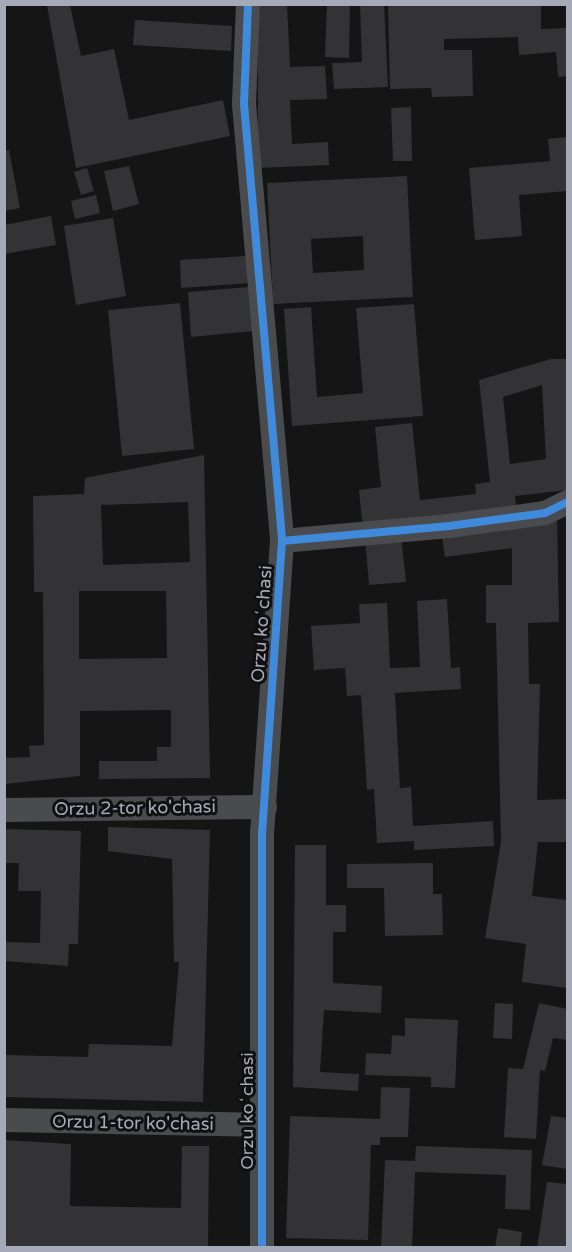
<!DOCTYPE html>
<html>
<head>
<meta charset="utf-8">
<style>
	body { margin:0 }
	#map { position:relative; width:572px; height:1252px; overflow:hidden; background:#151515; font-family:"Varela Round",sans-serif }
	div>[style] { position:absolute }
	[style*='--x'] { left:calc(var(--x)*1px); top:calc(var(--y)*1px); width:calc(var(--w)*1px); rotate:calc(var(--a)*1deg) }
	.building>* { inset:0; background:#333335 }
	.street>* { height:24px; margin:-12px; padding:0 12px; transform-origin:12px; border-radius:12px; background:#494b4e }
	.cycleway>* { height:8px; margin:-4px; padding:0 4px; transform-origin:4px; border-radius:4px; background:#408adc }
	span { translate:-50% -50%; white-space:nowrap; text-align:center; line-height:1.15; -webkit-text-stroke:6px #100f11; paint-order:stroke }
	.street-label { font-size:18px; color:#a5aab8 }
	.frame { position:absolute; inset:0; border:6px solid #a5aab8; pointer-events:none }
</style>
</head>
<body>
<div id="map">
	<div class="building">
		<i style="clip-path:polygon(258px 4px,287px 4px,290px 67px,325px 66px,327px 99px,290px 100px,292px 144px,328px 142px,329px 165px,258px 168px)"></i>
		<i style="clip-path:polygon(327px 4px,350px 4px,349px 58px,325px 57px)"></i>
		<i style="clip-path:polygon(360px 4px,384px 4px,388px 87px,334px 89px,332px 63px,362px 62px)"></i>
		<i style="clip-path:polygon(388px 4px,541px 4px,541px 29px,567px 28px,567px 76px,558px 77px,556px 52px,519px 55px,518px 37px,444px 39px,444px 50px,472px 50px,473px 96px,432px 97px,431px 88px,390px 89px)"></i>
		<i style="clip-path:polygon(47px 5px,70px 5px,81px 56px,114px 49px,129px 120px,223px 100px,230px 136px,76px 168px)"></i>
		<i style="clip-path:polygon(135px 20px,232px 26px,231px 51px,133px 45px)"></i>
		<i style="clip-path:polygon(411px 107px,412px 161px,393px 161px,391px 108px)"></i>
		<i style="clip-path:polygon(567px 137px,567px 191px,519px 195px,522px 236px,475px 240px,469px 168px,550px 161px,548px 139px)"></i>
		<i style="clip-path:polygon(9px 150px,20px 208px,4px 211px,4px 151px)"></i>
		<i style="clip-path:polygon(129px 166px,139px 204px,113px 211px,104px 171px)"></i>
		<i style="clip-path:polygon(87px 168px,94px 191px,81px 195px,74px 172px)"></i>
		<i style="clip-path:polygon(evenodd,407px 176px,413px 297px,273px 304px,267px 183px,407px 176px,363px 236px,364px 270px,313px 273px,311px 239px,363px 236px)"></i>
		<i style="clip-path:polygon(96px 195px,100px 213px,75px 219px,71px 201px)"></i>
		<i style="clip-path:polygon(51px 216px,56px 245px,4px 254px,4px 225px)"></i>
		<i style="clip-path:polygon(113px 218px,126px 296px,76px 305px,64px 226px)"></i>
		<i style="clip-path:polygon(246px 256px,248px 283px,181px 288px,180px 260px)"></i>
		<i style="clip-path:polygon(249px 287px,253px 331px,191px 337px,188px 292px)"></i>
		<i style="clip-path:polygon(180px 303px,194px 449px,122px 456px,108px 310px)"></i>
		<i style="clip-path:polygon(414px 304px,423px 416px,292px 426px,284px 309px,311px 307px,317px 397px,363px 393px,356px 308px)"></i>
		<i style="clip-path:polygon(evenodd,551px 359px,567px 359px,567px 490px,515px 496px,517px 512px,363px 529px,359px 490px,381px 487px,375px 427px,412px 423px,420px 500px,476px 494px,475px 484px,490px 482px,479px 380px,551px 359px,542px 385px,546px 459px,510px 464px,503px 397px,542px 385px)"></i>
		<i style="clip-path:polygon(evenodd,204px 455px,210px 778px,99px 779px,99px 761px,157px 761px,157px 747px,171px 747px,171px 710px,80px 711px,80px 776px,4px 784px,4px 758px,30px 757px,29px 746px,44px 745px,43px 592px,34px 592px,33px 496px,84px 494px,85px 478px,204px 455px,188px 502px,190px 562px,103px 565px,101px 505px,188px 502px,204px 455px,79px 591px,166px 591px,167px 658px,79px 659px,79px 591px)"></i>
		<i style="clip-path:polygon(557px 515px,559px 622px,528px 623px,529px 684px,540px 684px,537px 800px,567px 799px,567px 842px,538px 842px,532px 896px,567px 900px,567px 988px,522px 982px,526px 944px,485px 938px,501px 842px,496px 623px,486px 623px,486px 585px,512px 585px,512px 548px,445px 557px,441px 529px)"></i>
		<i style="clip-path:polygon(401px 535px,406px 582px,369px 585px,365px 538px)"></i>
		<i style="clip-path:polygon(447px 599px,451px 668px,460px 667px,461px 689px,395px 693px,400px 788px,411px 787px,413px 826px,493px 821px,494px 846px,414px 850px,414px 841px,377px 843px,374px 789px,367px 790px,361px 695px,347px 696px,345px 668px,314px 670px,311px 626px,360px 623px,359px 604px,387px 603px,390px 668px,420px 667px,417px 601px)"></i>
		<i style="clip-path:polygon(108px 827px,210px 830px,203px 1102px,4px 1097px,4px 1055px,88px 1057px,89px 1044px,172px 1046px,179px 962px,174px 962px,172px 859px,108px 851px)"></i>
		<i style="clip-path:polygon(4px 829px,81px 831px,78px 944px,69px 944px,68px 966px,4px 961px,4px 942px,40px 943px,41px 891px,18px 891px,19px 863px,4px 863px)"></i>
		<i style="clip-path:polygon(295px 845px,326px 845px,326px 905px,346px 905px,346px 932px,333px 932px,333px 983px,382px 986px,381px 1013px,324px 1010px,320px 1072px,359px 1074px,358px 1091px,293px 1087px)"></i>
		<i style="clip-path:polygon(433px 863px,433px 894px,442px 894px,443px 935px,385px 936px,384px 888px,347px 888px,347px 864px)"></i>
		<i style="clip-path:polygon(495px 1003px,513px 1004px,512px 1039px,493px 1038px)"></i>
		<i style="clip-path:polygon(539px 1003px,567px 1009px,567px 1040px,553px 1038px,545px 1071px,540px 1070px,536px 1139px,504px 1137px,508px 1068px,523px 1069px)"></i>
		<i style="clip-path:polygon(405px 1018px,458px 1020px,455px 1088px,431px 1087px,431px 1077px,365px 1075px,366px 1053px,391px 1054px,392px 1035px,405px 1036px)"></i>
		<i style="clip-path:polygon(381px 1087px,410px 1088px,408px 1137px,380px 1137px,380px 1145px,371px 1145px,368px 1240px,286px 1238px,290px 1116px,380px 1119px)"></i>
		<i style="clip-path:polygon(551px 1116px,567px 1118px,567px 1169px,542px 1165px)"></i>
		<i style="clip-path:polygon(4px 1140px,71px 1144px,70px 1206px,181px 1208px,182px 1146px,209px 1146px,208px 1248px,4px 1248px)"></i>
		<i style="clip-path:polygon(416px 1146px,532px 1150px,530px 1210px,505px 1209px,506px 1175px,415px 1172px,412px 1248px,381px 1248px,385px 1160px,415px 1161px)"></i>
		<i style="clip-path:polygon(547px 1182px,567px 1184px,567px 1248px,537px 1248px)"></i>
		<i style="clip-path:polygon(498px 1228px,522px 1232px,520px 1248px,495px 1248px)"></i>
	</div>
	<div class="street">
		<i style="--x:248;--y:4;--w:100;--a:92.3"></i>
		<i style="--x:244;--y:104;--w:439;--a:85"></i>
		<i style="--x:282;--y:541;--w:292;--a:93.9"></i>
		<i style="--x:262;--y:832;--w:416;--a:90"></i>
		<i style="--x:282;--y:541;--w:168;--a:-5.1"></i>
		<i style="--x:449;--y:526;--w:97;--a:-7.7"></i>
		<i style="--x:545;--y:513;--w:25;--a:-26"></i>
		<i style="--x:4;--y:810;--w:261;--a:-0.7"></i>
		<i style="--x:4;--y:1120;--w:258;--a:1.1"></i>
	</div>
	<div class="cycleway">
		<i style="--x:248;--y:4;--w:100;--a:92.3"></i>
		<i style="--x:244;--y:104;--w:439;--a:85"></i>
		<i style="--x:282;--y:541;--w:292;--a:93.9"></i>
		<i style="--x:262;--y:832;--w:416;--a:90"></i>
		<i style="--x:282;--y:541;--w:168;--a:-5.1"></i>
		<i style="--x:449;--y:526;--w:97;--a:-7.7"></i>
		<i style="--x:545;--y:513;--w:25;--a:-26"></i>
	</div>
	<div class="street-label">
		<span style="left:262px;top:624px;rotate:-86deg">Orzu koʻchasi</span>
		<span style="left:135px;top:808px;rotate:-1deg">Orzu 2-tor ko'chasi</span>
		<span style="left:247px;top:1111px;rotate:-90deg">Orzu koʻchasi</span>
		<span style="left:133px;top:1123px;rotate:1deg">Orzu 1-tor ko'chasi</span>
	</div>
	<div class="frame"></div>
</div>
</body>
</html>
